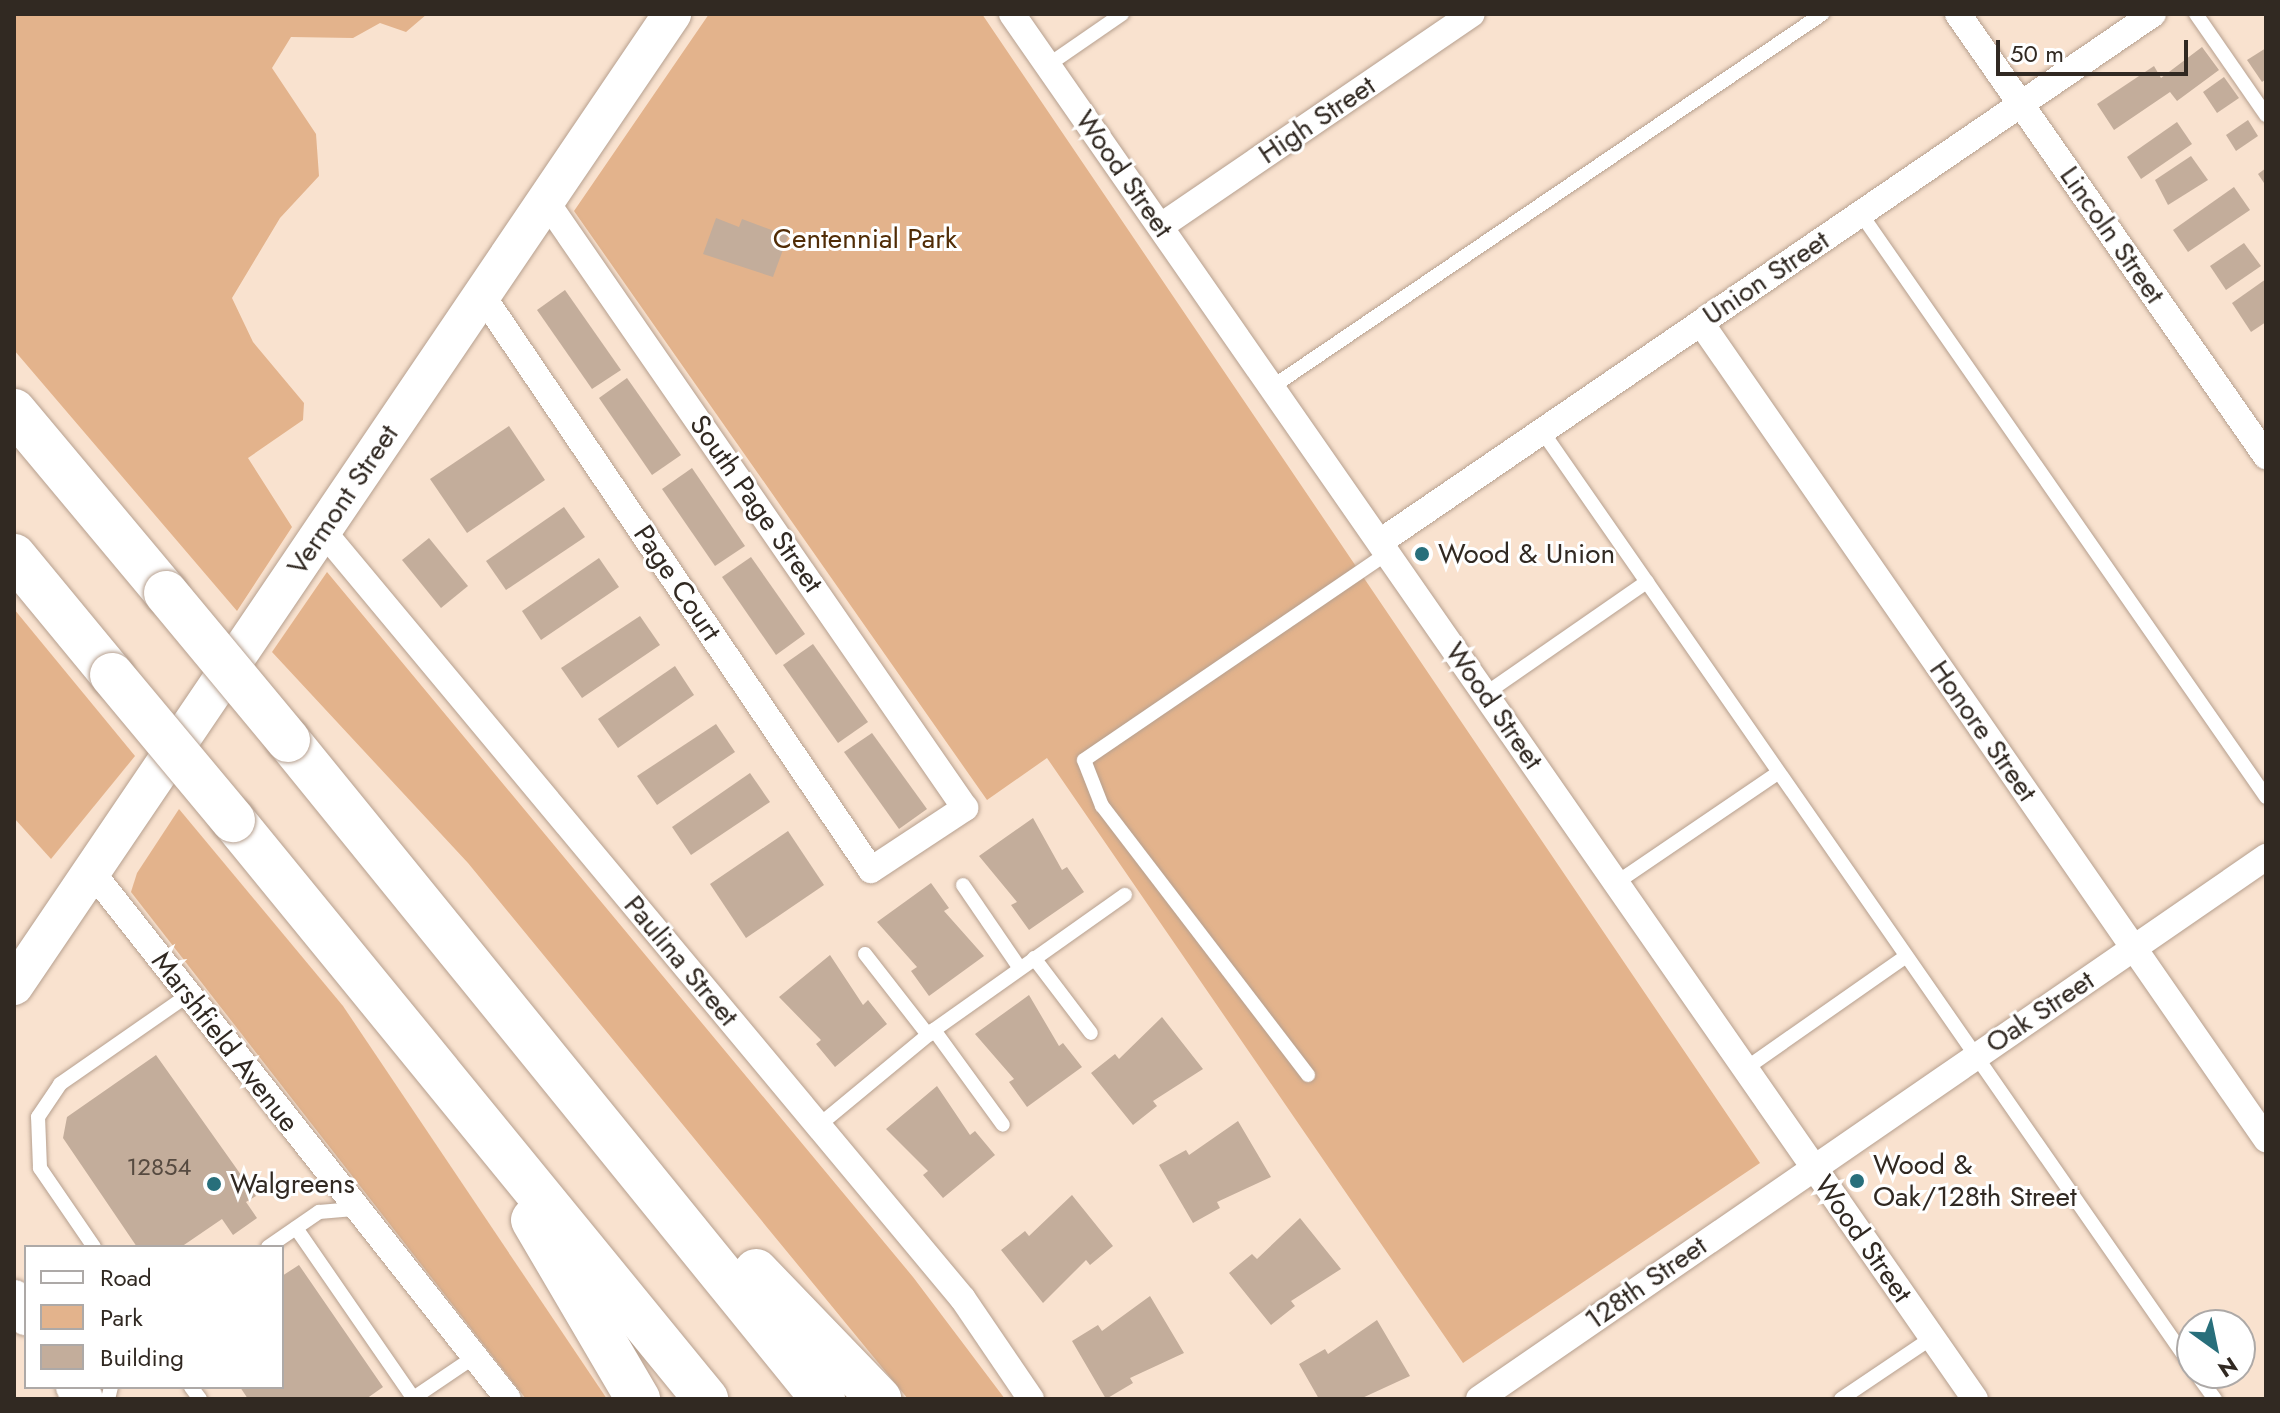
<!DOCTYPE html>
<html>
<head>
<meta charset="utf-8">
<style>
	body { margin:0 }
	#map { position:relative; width:2280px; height:1413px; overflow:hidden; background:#f9e2cf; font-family:Jost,sans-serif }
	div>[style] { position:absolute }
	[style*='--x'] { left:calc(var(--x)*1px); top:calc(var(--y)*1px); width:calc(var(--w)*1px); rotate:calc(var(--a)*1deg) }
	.green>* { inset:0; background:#e3b38c }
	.building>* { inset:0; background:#c3ad9b }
	.roads { filter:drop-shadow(0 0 2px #b6a08f) drop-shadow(0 0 2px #b6a08f) }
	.lane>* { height:14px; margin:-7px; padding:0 7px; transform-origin:7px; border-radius:7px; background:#fff }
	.street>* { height:26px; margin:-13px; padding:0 13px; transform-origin:13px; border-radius:13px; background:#fff }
	.secondary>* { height:38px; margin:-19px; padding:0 19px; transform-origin:19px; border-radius:19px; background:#fff }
	.highway>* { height:44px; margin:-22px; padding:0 22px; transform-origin:22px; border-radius:22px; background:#fff }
	.bridges { filter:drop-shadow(0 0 2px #b6a08f) drop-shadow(0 0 2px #b6a08f) }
	.highway-bridge>* { height:44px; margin:-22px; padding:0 22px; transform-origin:22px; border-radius:22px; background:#fff }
	.dots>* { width:22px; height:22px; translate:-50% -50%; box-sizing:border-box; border:4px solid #fff; border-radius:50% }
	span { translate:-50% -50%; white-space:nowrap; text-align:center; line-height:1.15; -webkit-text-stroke:6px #fff; paint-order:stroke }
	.number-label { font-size:24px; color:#564a40 }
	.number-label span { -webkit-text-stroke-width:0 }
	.street-label { font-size:28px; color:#312922 }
	.park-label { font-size:28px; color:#512c06 }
	.poi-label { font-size:28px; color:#312922 }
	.left { translate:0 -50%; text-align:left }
	.frame { position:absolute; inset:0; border:16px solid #312922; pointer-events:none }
	.legend { position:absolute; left:24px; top:1245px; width:260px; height:144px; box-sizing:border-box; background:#fff; border:2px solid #ada9a7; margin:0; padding:10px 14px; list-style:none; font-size:24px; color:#312922 }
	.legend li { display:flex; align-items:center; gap:16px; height:40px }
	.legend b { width:40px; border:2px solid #ada9a7 }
	.north { position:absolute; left:2176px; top:1309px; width:80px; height:80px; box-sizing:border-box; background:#fff; border:2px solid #ada9a7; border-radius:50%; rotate:147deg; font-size:22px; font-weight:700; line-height:32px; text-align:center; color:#312922 }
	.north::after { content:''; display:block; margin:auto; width:28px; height:36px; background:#286f7b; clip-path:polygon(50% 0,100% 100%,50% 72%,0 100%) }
	.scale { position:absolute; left:1996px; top:40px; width:192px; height:36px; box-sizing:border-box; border:4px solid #312922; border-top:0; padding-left:10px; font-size:24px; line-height:28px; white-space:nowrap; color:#312922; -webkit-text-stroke:6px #fff; paint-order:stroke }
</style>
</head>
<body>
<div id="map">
	<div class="green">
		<i style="clip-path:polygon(14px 14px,427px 14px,406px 32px,380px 23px,353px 38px,291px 37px,272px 68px,316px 134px,319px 176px,280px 218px,232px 298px,253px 342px,304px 403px,303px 420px,248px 458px,292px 527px,237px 611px,14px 350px)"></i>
		<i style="clip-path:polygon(709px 14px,982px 14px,1760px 1163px,1463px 1363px,1047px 758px,987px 800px,574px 211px)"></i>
		<i style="clip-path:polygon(327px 572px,913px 1277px,1005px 1399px,908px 1399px,468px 863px,272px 652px)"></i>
		<i style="clip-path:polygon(14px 609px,135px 756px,51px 859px,14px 818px)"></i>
		<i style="clip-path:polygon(179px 809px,343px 1006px,607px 1399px,526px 1399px,131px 892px,137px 873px)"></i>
	</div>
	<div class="building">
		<i style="clip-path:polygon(2202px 47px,2219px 70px,2177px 101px,2170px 92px,2114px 130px,2097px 104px,2154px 66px,2161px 78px)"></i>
		<i style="clip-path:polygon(2266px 48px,2266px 79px,2262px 82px,2247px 60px)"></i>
		<i style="clip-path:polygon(2224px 77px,2239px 98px,2217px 113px,2203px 92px)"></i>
		<i style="clip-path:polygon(2248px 120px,2258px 136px,2236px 151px,2226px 135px)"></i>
		<i style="clip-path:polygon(2177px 122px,2192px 144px,2141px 179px,2127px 157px)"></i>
		<i style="clip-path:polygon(2191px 156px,2208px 180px,2168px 205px,2155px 180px)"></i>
		<i style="clip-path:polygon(2266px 168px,2266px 186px,2258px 174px)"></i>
		<i style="clip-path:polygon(2234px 187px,2250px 210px,2188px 252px,2173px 230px)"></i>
		<i style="clip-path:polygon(716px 218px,739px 227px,742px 219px,788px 236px,773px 277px,703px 254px)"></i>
		<i style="clip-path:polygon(2244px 243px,2261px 266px,2226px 290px,2210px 266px)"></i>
		<i style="clip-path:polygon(2266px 279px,2266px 322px,2251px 332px,2232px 303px)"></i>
		<i style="clip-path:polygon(565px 290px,621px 370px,592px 389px,537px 310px)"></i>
		<i style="clip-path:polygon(627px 378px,681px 455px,652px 475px,599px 398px)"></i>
		<i style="clip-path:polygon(509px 426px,545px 480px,467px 533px,430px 479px)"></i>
		<i style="clip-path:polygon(692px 468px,745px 546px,715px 566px,662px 489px)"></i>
		<i style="clip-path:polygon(564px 507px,585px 537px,506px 590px,486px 561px)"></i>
		<i style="clip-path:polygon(429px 538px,468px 586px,441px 608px,402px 560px)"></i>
		<i style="clip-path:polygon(751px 557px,805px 634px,776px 655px,722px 577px)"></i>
		<i style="clip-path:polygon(599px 558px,619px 587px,541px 640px,522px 611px)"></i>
		<i style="clip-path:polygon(640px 616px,660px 645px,582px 698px,561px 668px)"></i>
		<i style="clip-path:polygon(813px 644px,868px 722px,838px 743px,783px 665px)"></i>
		<i style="clip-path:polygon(675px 666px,694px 695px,618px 748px,598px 719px)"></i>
		<i style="clip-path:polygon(716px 724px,735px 752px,657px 805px,637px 776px)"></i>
		<i style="clip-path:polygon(872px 733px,927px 809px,899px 829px,844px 752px)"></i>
		<i style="clip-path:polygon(750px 773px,770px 802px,691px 855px,672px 827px)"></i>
		<i style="clip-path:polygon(1033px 818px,1062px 870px,1067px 867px,1084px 892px,1029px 930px,1011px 905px,1017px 902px,979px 856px)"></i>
		<i style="clip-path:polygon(788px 831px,824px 885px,746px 938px,710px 884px)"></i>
		<i style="clip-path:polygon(931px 883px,949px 908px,944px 911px,984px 956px,929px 996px,911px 971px,917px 967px,877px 922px)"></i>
		<i style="clip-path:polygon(830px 955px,863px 1005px,868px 1000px,887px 1024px,835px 1067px,816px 1044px,821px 1040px,779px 997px)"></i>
		<i style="clip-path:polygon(1029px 995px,1059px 1046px,1063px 1043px,1082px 1067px,1027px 1107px,1009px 1082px,1014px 1079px,975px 1034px)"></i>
		<i style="clip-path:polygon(1162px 1017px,1203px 1069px,1153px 1101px,1157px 1106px,1133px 1125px,1091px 1073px,1115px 1054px,1119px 1059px)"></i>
		<i style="clip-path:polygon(156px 1055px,256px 1196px,246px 1202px,257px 1218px,233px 1235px,222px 1219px,181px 1247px,137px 1247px,63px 1138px,67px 1117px)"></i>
		<i style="clip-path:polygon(937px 1086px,970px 1135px,975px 1131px,995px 1155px,943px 1198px,923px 1175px,928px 1171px,886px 1129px)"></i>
		<i style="clip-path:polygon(1238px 1121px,1271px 1177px,1217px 1202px,1220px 1208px,1193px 1223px,1159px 1165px,1186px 1150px,1189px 1155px)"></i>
		<i style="clip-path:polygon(1072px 1195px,1113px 1246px,1090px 1265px,1086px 1260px,1043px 1303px,1001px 1250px,1025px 1231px,1029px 1236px)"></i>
		<i style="clip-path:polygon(1300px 1218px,1341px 1269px,1291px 1301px,1295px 1306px,1271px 1325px,1229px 1273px,1252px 1254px,1257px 1259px)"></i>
		<i style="clip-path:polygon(299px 1265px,383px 1387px,366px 1399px,248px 1399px,240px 1387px,282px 1387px,282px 1276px)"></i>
		<i style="clip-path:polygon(1150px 1296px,1184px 1353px,1130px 1378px,1133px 1383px,1106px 1399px,1072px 1341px,1098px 1325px,1102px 1331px)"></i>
		<i style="clip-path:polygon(1377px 1320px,1410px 1376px,1360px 1399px,1319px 1399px,1299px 1364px,1325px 1349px,1328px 1354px)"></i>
	</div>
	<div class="roads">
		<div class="lane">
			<i style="--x:2196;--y:14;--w:123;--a:55.3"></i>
			<i style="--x:1048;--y:65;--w:90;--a:-34.6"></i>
			<i style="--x:1861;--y:214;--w:710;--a:55.21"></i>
			<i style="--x:1272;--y:387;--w:665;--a:-34.14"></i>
			<i style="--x:1542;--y:431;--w:1140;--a:55.22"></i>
			<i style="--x:1485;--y:694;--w:197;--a:-34.7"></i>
			<i style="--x:1616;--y:883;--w:196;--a:-34.2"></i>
			<i style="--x:963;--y:885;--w:99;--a:55.7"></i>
			<i style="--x:865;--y:954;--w:103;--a:52.1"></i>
			<i style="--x:1034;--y:958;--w:94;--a:52.8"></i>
			<i style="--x:934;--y:1030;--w:117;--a:54"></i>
			<i style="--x:1745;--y:1069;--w:195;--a:-35"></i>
			<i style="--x:1308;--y:1075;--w:339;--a:-127.4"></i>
			<i style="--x:1102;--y:806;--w:49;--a:-111.4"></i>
			<i style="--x:1084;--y:760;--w:368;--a:-34.3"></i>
			<i style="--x:818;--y:1126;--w:151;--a:-39.6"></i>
			<i style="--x:934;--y:1030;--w:234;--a:-35.3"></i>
			<i style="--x:296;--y:1228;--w:208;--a:55.4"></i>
			<i style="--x:94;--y:1247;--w:96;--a:-124.4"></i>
			<i style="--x:40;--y:1168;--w:51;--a:-92.2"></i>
			<i style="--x:38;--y:1117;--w:40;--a:-56"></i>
			<i style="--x:60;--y:1084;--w:156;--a:-34.8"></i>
			<i style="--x:268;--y:1247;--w:62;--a:-34.5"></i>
			<i style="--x:319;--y:1212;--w:38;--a:-5"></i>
			<i style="--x:2196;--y:1373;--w:32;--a:54"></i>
			<i style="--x:191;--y:1387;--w:15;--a:53"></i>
			<i style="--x:108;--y:1399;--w:12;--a:-76"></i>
			<i style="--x:412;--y:1399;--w:75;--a:-34.1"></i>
			<i style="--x:1841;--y:1399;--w:111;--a:-34"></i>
		</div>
		<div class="street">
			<i style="--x:1012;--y:14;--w:1687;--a:55.19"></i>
			<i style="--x:1958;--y:14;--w:539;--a:55.13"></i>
			<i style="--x:1161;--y:226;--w:376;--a:-34.3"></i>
			<i style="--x:482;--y:295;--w:694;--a:55.92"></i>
			<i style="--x:871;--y:870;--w:113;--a:-33.4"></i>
			<i style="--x:965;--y:808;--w:738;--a:-124.62"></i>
			<i style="--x:1701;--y:323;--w:993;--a:55.3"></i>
			<i style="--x:322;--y:530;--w:1001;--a:50.19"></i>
			<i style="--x:963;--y:1299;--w:121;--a:55.8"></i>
			<i style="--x:1380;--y:542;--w:936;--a:-34.34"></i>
			<i style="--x:92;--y:872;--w:671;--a:51.71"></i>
			<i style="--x:1479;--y:1399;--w:956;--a:-34.55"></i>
		</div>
		<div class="secondary">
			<i style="--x:14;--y:986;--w:1174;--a:-55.9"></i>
			<i style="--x:14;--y:1299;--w:21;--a:55"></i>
			<i style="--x:75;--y:1387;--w:15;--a:53"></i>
		</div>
		<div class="highway">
			<i style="--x:14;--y:411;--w:237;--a:50.1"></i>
			<i style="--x:14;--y:556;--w:154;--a:50.5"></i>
			<i style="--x:288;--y:740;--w:849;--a:50.93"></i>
			<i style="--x:233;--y:820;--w:748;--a:50.75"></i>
			<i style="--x:533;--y:1220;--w:208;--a:59.6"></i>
			<i style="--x:756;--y:1271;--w:178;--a:46.1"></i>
		</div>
	</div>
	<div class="bridges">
		<div class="highway-bridge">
			<i style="--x:166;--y:593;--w:191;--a:50.3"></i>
			<i style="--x:112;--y:675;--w:189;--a:50.2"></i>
		</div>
	</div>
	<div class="dots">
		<i style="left:1422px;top:554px;background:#286f7b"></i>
		<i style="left:1857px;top:1181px;background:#286f7b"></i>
		<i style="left:214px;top:1184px;background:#286f7b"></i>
	</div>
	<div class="number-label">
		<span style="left:159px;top:1167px">12854</span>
	</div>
	<div class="street-label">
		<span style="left:1317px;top:120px;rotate:-34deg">High Street</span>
		<span style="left:1124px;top:174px;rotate:55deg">Wood Street</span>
		<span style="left:2112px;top:235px;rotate:55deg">Lincoln Street</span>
		<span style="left:1766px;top:278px;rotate:-34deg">Union Street</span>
		<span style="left:343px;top:500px;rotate:-56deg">Vermont Street</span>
		<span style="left:756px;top:504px;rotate:55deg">South Page Street</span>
		<span style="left:677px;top:583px;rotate:56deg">Page Court</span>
		<span style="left:1494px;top:706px;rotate:55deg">Wood Street</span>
		<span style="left:1983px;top:731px;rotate:55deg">Honore Street</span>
		<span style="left:681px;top:961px;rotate:50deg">Paulina Street</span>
		<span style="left:2040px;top:1012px;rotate:-34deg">Oak Street</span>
		<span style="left:225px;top:1042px;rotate:52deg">Marshfield Avenue</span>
		<span style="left:1863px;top:1239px;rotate:55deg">Wood Street</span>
		<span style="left:1646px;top:1283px;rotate:-35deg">128th Street</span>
	</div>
	<div class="park-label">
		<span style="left:865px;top:239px">Centennial Park</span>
	</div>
	<div class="poi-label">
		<span class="left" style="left:1438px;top:554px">Wood &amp; Union</span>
		<span class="left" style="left:1873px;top:1181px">Wood &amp;<br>Oak/128th Street</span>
		<span class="left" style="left:230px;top:1184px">Walgreens</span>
	</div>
	<div class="frame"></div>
	<ul class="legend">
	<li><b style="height:10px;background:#fff"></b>Road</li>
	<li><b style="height:22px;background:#e3b38c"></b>Park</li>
	<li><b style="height:22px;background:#c3ad9b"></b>Building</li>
	</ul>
	<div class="north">N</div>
	<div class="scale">50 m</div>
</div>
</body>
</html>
